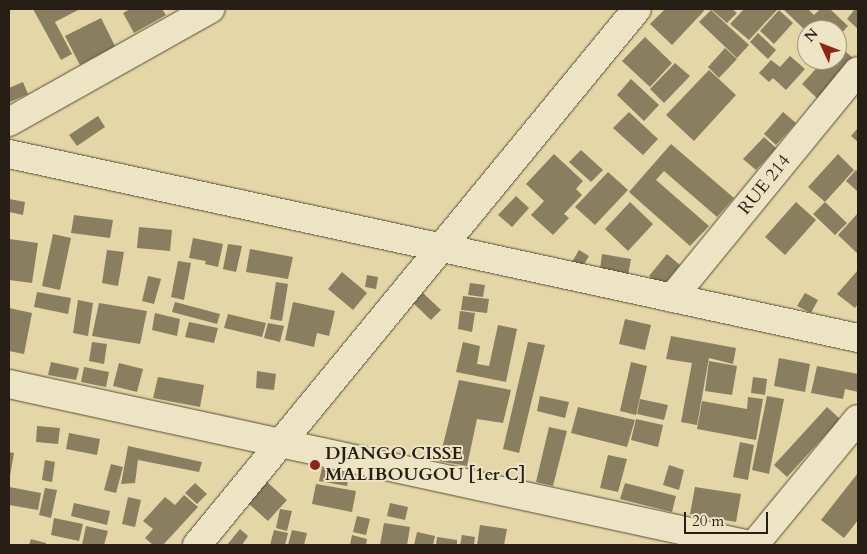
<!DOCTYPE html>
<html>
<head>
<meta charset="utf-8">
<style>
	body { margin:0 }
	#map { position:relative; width:867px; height:554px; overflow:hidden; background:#e4d6a6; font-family:Cardo,serif }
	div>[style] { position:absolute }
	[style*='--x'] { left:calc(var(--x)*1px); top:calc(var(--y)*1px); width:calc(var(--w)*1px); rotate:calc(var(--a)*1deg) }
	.building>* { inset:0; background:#897e60 }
	.roads { filter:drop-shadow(0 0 1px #564d39) drop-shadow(0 0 1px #564d39) }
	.minor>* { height:28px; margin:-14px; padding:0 14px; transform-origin:14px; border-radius:14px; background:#ede4c5 }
	.dots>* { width:14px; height:14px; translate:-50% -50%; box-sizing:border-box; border:2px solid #ede4c5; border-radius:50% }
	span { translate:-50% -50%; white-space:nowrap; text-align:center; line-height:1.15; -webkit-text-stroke:4px #ede4c5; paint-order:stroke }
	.street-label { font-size:18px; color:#271f15 }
	.poi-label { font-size:18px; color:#271f15; font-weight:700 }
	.left { translate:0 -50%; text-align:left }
	.frame { position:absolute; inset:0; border:10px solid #271f15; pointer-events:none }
	.north { position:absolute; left:797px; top:20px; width:50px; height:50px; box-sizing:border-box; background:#ede4c5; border:1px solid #9e957f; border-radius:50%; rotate:313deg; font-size:14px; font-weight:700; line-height:20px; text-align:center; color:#271f15 }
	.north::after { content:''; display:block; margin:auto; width:18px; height:22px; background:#8f2418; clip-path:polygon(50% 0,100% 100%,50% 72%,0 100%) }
	.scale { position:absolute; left:684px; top:512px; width:84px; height:22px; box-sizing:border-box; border:2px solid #271f15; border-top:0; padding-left:6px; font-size:15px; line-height:18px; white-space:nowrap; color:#271f15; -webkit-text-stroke:4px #ede4c5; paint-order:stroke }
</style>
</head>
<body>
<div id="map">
	<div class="building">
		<i style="clip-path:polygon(33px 9px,80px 9px,55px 22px,72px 54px,61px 60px)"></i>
		<i style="clip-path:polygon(130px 9px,162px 9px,166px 15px,134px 33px,123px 13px)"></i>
		<i style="clip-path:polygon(665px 9px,702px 9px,704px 11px,672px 45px,650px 24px)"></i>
		<i style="clip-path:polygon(711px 9px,732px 9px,737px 13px,727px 23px)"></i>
		<i style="clip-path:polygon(744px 9px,778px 9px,749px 40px,730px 24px)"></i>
		<i style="clip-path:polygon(783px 9px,808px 9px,814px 15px,820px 9px,830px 9px,848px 26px,838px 37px,837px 30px,831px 30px,827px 26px,830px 30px,807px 30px,807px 32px)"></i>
		<i style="clip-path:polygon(855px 9px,858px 9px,858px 29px,847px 19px)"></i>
		<i style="clip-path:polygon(711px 10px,749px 45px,737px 58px,699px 22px)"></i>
		<i style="clip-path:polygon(779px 10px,793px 23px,774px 44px,760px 31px)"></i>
		<i style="clip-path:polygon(101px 18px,115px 46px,80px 65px,65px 36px)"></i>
		<i style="clip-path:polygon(758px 33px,776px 50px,768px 59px,750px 42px)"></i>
		<i style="clip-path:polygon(645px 37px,672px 63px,650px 87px,622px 61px)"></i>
		<i style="clip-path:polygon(838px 45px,854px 59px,818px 99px,802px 84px,824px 60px,837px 60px)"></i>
		<i style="clip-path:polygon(725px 48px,737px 59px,719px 78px,708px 67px)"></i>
		<i style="clip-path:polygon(790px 56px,805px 69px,786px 90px,773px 78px,769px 82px,759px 73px,771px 60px,780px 67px)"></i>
		<i style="clip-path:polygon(675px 63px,690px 76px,664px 103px,650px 89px)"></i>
		<i style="clip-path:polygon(709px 70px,736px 95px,694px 141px,666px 115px)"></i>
		<i style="clip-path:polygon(631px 79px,659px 105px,644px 121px,617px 95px)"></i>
		<i style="clip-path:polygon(23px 82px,28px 94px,10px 102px,9px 88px)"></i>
		<i style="clip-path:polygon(629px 112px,658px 139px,643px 155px,613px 128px)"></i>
		<i style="clip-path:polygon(783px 112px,796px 123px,776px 145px,764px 134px)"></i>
		<i style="clip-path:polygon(98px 116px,105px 127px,77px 146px,69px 135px)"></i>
		<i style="clip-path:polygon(858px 128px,858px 142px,851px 136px)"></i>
		<i style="clip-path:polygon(764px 137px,776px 148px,756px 170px,743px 159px)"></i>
		<i style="clip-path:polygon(671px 144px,734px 198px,717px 217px,664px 171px,656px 180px,709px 226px,690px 246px,629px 192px)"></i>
		<i style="clip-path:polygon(581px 150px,603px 170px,591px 182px,569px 162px)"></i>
		<i style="clip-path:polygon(554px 154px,583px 181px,576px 189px,582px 195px,564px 214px,569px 218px,553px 235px,531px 215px,544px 201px,526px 184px)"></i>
		<i style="clip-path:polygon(838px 154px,854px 170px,825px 202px,808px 187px)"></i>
		<i style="clip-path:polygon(856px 170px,858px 172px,858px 192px,846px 181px)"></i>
		<i style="clip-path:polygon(608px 172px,628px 190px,595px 225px,575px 207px)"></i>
		<i style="clip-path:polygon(516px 196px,529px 208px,512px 227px,498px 215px)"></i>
		<i style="clip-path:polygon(9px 199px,25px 202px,23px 215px,9px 212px)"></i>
		<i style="clip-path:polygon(630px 202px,653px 224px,628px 251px,605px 229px)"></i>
		<i style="clip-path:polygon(796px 202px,816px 220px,785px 255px,765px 237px)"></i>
		<i style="clip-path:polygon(825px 202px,847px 223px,835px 235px,813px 214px)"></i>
		<i style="clip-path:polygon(858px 213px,858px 254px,838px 235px)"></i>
		<i style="clip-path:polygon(74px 215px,113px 220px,110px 238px,71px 233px)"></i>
		<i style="clip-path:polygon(139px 227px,172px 230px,170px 251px,137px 248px)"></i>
		<i style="clip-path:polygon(53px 234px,71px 238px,60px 290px,42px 286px)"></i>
		<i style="clip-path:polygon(193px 238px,223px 244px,218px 267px,205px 264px,206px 261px,189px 258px)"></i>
		<i style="clip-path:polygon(9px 239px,38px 243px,32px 283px,9px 280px)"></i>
		<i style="clip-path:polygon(228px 244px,242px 246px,236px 272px,223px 269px)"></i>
		<i style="clip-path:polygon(250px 249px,293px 257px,288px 279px,246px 272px)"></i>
		<i style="clip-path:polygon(107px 250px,124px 252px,118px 286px,102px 283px)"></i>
		<i style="clip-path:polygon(579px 250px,589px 256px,582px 268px,572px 262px)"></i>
		<i style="clip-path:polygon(602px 254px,631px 259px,628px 275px,600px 270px)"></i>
		<i style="clip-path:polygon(667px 254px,680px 265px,662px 287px,649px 276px)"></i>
		<i style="clip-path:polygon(178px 261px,191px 263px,184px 300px,171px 297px)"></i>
		<i style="clip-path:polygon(858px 270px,858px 304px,855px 308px,837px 294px)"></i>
		<i style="clip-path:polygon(342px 272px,367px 293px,353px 310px,328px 289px)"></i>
		<i style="clip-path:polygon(367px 275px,378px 277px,376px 289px,365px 287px)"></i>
		<i style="clip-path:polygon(148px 276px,161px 279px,154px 304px,142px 301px)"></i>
		<i style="clip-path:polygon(276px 282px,288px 284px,282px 321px,270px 319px)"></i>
		<i style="clip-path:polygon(470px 283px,485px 285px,483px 297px,468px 295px)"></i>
		<i style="clip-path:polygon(37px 292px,71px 298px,68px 314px,34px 307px)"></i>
		<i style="clip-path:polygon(422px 292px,441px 310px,431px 320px,412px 302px)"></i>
		<i style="clip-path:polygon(805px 293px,818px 300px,811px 313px,797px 306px)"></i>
		<i style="clip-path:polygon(463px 296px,489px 299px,487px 313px,461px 310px)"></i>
		<i style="clip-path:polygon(78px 300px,93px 303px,88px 336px,73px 333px)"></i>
		<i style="clip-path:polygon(175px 302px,220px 314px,217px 324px,172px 312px)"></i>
		<i style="clip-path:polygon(293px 302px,335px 311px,329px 336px,317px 333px,314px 347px,285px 340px)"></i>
		<i style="clip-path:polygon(99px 303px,147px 311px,140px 344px,92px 336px)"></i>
		<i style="clip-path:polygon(9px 308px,32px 313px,24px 354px,9px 351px)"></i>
		<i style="clip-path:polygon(460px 311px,475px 313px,472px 332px,458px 329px)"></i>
		<i style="clip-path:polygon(155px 313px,180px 319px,177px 336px,152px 330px)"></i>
		<i style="clip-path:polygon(228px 314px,266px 323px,262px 337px,224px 328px)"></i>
		<i style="clip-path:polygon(625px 319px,651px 325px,645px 350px,619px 344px)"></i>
		<i style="clip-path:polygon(189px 322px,218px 328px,214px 343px,185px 337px)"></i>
		<i style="clip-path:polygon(268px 323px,284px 326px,280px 342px,264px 338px)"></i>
		<i style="clip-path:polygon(498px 325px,517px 329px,506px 382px,456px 372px,463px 342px,480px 346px,477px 364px,489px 366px)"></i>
		<i style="clip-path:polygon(671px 336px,736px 348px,733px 364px,709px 358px,697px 425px,681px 422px,692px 363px,666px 359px)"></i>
		<i style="clip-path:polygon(92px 342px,107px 344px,104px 364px,89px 361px)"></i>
		<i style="clip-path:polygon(528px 342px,545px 345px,519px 453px,503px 449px)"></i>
		<i style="clip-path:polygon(779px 358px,810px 364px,805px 392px,774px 386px)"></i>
		<i style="clip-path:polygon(709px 361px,737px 366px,732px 395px,705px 391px)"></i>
		<i style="clip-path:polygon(51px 362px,79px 368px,76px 380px,48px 375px)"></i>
		<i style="clip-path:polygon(631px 362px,647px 366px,636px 415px,620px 411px)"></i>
		<i style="clip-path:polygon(119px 363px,143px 369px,137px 392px,113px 386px)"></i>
		<i style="clip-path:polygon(817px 366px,858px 374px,858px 392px,845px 389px,843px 399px,811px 393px)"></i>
		<i style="clip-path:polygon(84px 367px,109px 372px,106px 387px,81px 382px)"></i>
		<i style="clip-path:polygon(257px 371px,276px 374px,274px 390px,256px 388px)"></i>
		<i style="clip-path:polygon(158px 377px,204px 385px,200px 407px,153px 398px)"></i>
		<i style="clip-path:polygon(753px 377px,767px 379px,765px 395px,751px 393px)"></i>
		<i style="clip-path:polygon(459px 380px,511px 390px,503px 423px,477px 419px,467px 466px,439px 461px)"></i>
		<i style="clip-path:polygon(540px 396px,569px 402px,565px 418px,537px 411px)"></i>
		<i style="clip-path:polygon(767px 396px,784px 399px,769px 474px,752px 470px)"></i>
		<i style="clip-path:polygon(748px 397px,763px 399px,756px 440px,697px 429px,702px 401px,747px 409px)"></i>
		<i style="clip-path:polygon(640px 399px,668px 405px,664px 420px,637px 414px)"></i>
		<i style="clip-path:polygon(578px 407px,635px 420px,627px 447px,571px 433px)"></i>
		<i style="clip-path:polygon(827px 407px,840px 419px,787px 477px,774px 465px)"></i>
		<i style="clip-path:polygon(636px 419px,663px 425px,658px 447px,631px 440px)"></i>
		<i style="clip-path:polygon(37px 426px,60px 428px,58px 444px,36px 442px)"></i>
		<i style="clip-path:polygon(549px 427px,567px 431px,553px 486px,536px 482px)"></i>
		<i style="clip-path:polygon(69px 433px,100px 439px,97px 455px,66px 449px)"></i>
		<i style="clip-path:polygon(740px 442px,754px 445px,748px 480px,733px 477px)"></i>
		<i style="clip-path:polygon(128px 446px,202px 462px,199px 472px,138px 460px,135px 483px,121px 484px)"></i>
		<i style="clip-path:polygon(9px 452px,14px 453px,10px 476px,9px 476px)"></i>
		<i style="clip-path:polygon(608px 455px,627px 459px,618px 492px,600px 488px)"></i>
		<i style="clip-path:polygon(45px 460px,55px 462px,52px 482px,42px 480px)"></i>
		<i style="clip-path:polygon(111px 464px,123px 467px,116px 493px,104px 490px)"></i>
		<i style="clip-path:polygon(669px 465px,684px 470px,679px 490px,663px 485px)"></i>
		<i style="clip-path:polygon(322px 468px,349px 474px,347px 486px,319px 481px)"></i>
		<i style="clip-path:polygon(858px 473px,858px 520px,844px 538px,821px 520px)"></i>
		<i style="clip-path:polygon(267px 482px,287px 500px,268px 521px,248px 503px)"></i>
		<i style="clip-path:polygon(195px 483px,207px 494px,197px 504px,185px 493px)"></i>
		<i style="clip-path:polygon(625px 483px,676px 496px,672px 512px,620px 499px)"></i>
		<i style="clip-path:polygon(316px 484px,356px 491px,352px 512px,312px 504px)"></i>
		<i style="clip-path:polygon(9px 487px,41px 493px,38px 510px,9px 505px)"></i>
		<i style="clip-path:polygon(695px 487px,741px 494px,736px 522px,690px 514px)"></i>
		<i style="clip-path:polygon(45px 488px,57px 490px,51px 518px,39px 515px)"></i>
		<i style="clip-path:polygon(184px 495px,198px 507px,163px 545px,153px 545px,145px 538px,153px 529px,143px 521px,165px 497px,175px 505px)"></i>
		<i style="clip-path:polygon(128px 497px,141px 500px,135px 527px,122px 524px)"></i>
		<i style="clip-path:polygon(74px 503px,110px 511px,107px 525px,71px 516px)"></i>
		<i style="clip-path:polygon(390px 503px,408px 507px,405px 520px,387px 516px)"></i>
		<i style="clip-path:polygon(280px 509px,292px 511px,287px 531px,276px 528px)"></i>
		<i style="clip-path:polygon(357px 516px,370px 519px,366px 535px,353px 532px)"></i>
		<i style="clip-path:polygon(54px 518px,83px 524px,79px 541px,51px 535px)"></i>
		<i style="clip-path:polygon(384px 523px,410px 527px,407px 545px,380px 545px)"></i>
		<i style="clip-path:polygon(480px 525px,507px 529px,504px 545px,477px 545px)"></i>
		<i style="clip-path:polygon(86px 526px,108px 531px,104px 545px,82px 545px)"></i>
		<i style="clip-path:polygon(240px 529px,248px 536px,242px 545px,227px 545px)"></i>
		<i style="clip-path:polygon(274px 530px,288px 533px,285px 545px,270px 545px)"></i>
		<i style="clip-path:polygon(292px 530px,307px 533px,304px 545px,288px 545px)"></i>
		<i style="clip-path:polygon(417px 532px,435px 536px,433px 545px,414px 545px)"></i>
		<i style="clip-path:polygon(352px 535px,367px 539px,366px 545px,350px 545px)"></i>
		<i style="clip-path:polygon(462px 535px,475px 537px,474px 545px,460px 545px)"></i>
		<i style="clip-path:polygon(437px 537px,457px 540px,457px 545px,436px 545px)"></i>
		<i style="clip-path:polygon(31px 539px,46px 543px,46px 545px,29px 545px)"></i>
	</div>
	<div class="roads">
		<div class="minor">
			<i style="--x:9;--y:122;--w:231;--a:-29.3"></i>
			<i style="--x:9;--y:154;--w:869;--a:12.23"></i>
			<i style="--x:672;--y:298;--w:293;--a:-50.7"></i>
			<i style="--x:9;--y:384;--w:758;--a:12.26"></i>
			<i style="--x:197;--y:545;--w:693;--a:-50.62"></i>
			<i style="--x:754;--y:545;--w:163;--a:-50.5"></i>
		</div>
	</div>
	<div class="dots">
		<i style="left:315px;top:465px;background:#8f2418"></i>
	</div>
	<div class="street-label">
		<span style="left:765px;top:185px;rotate:-51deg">RUE 214</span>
	</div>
	<div class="poi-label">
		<span class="left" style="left:325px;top:465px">DJANGO CISSE<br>MALIBOUGOU [1er C]</span>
	</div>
	<div class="frame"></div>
	<div class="north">N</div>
	<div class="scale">20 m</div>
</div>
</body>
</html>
